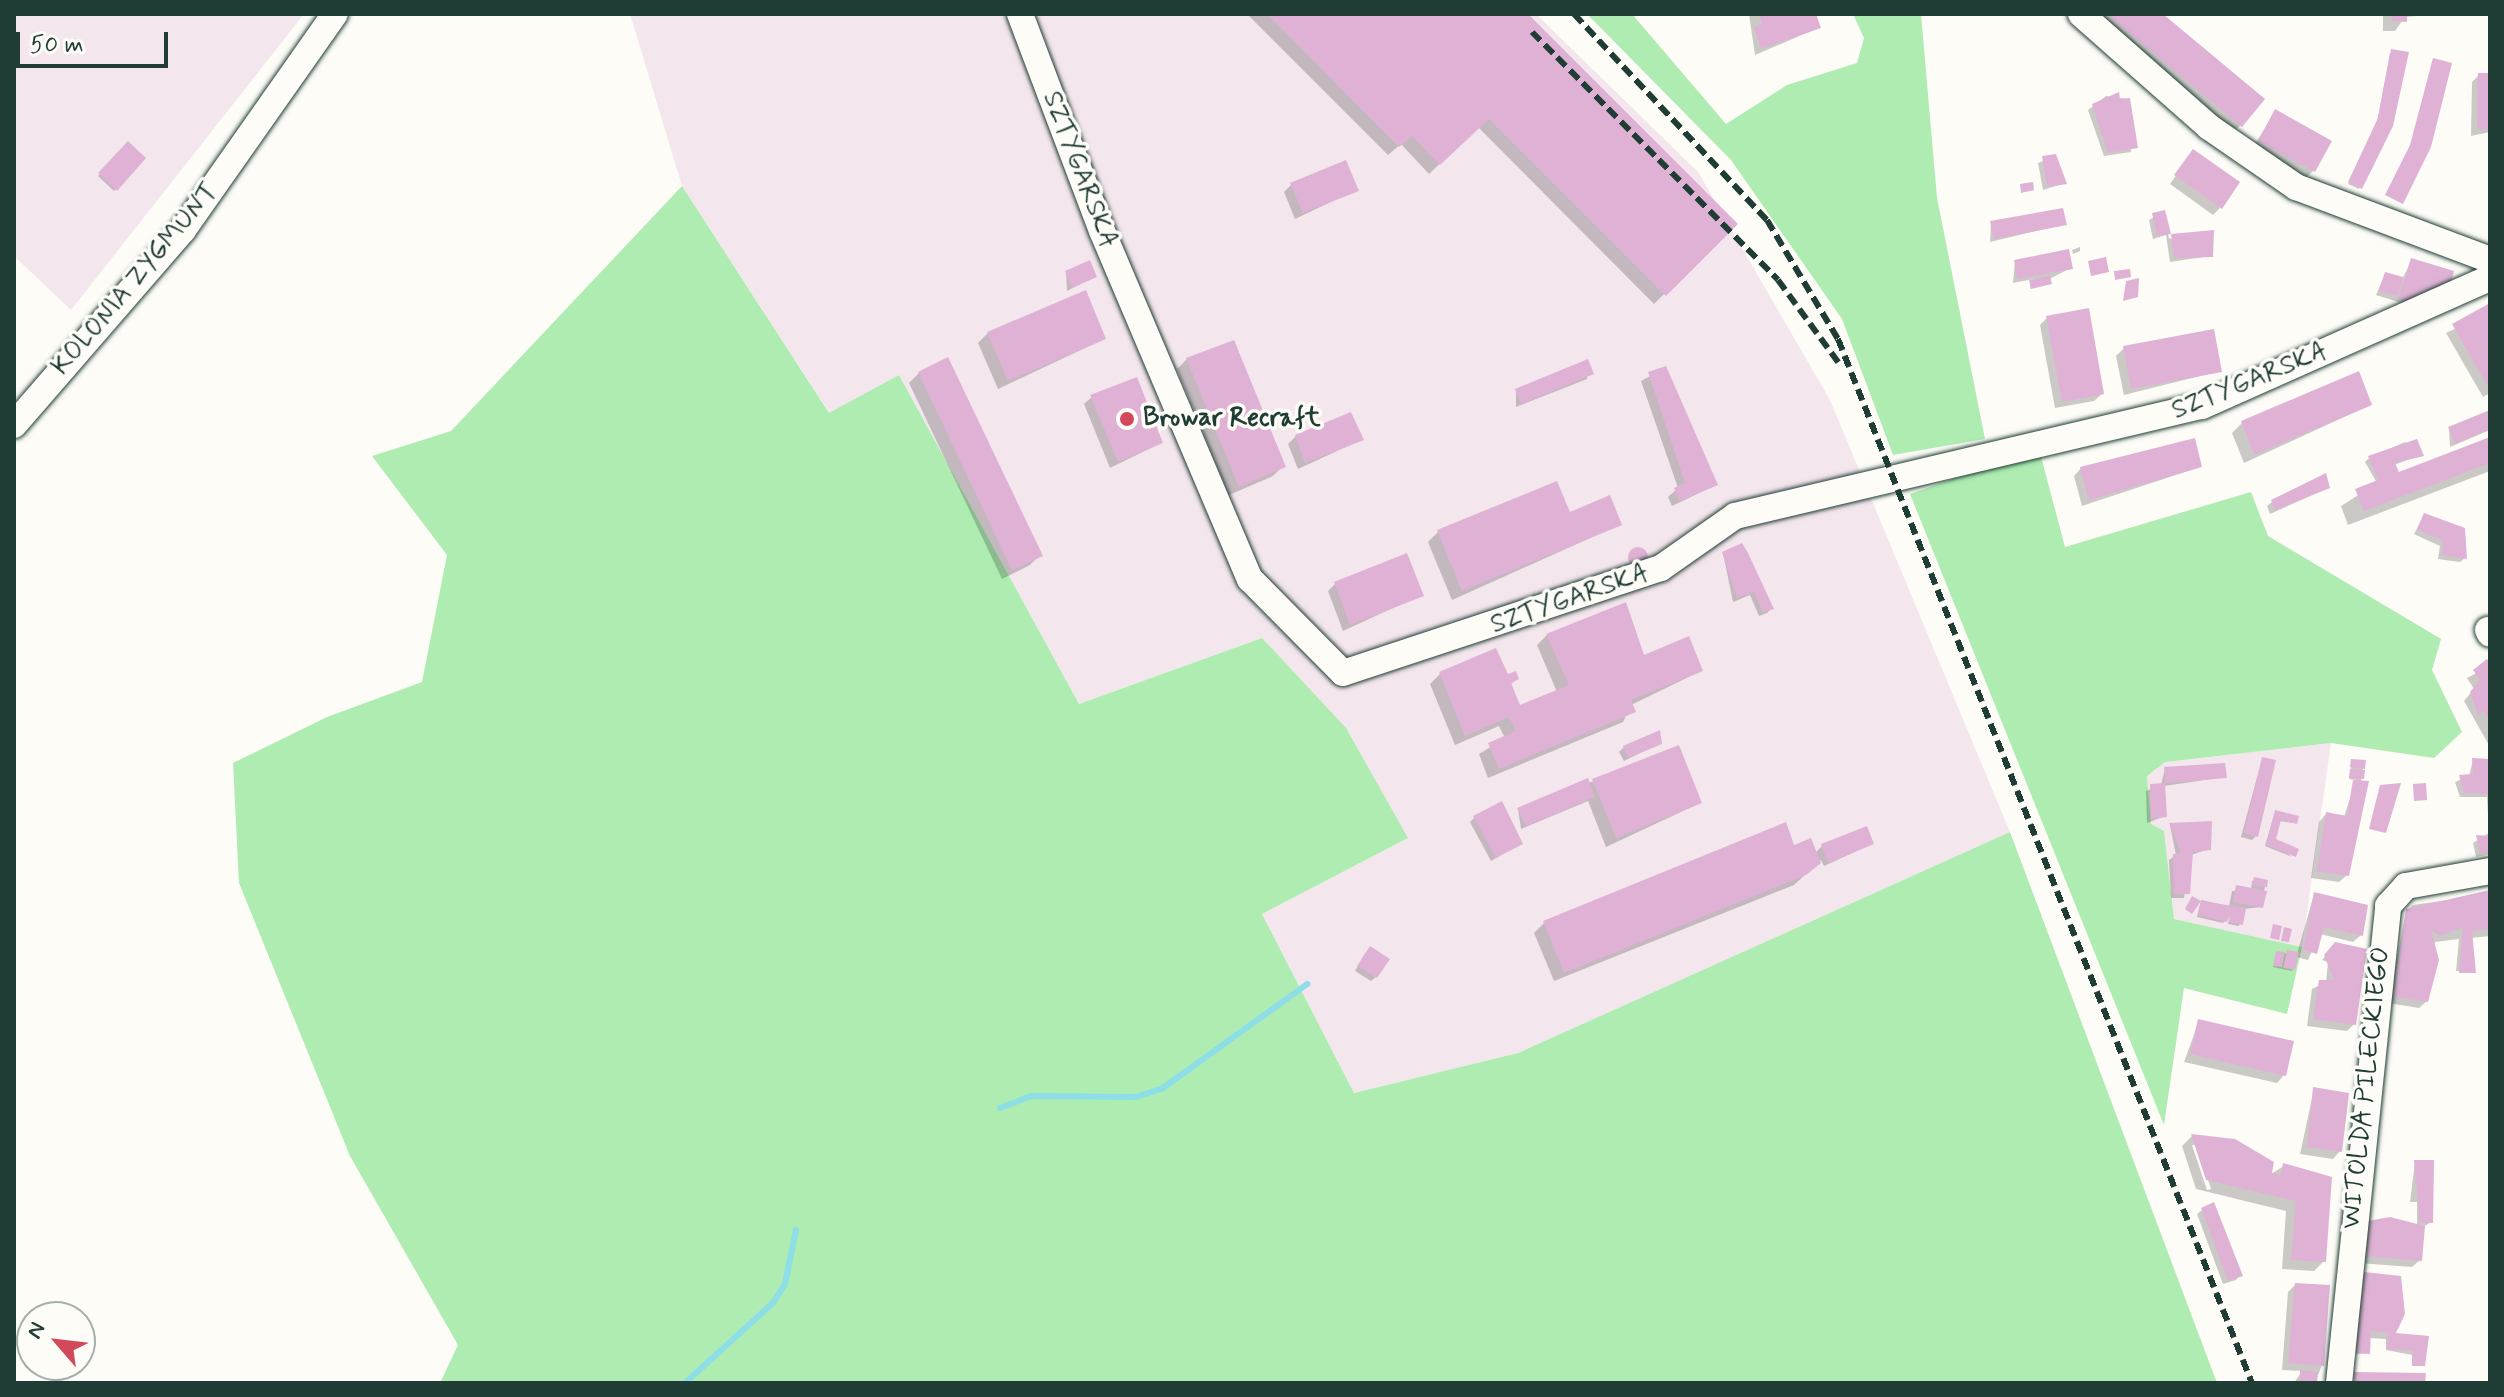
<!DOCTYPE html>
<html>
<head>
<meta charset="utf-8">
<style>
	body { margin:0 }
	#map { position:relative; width:2504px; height:1397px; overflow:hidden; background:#fdfcf7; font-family:Mynerve,sans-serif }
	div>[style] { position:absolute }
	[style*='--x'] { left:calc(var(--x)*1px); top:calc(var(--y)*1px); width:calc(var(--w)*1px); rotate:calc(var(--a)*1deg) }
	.built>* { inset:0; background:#f4e6ed }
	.green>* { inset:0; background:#aeecb2 }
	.shadow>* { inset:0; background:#0003 }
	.stream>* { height:6px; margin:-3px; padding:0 3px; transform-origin:3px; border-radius:3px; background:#8ddee7 }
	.building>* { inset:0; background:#dfb2d5 }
	.round { border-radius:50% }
	.roads { filter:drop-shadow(0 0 2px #1f3d34) drop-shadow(0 0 2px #1f3d34) }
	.minor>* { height:26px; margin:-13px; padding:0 13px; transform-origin:13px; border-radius:13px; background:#fdfcf7 }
	.rail>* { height:6px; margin-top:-3px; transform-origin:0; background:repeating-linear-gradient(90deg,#1f3d34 0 12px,transparent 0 18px) }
	.dots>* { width:22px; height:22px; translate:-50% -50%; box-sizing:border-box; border:4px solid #fdfcf7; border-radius:50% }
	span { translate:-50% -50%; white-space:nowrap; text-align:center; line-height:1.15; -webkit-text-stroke:7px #fdfcf7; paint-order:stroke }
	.street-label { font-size:26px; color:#1f3d34 }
	.poi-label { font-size:26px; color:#1f3d34; font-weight:700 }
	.left { translate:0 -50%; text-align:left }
	.frame { position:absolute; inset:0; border:16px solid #1f3d34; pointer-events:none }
	.north { position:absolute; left:16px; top:1301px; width:80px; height:80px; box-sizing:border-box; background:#fdfcf7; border:2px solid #a4b0a9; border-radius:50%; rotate:298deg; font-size:22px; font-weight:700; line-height:32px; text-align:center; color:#1f3d34 }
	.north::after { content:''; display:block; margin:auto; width:28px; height:36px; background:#d1495b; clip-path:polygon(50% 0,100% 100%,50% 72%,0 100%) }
	.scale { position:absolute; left:16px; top:32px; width:152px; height:36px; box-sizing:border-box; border:4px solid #1f3d34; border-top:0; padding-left:10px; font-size:24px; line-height:28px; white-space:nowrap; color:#1f3d34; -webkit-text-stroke:6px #fdfcf7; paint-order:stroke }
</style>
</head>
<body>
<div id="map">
	<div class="built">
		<i style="clip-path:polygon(14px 14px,304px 14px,71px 310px,14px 256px)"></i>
		<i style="clip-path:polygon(630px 14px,1536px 14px,1698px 172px,1830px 400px,2010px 832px,1518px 1053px,1354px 1093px,1262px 914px,1408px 838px,1262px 638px,1079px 704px,899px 375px,830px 414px,682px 186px)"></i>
		<i style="clip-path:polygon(2331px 743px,2302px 947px,2174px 919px,2164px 831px,2151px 824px,2147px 776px,2165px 762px)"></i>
	</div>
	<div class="green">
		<i style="clip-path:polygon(1587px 14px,1632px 14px,1726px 124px,1787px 85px,1857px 63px,1864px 38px,1853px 14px,1921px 14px,1937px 198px,1985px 439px,1893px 455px,1842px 319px,1731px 160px)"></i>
		<i style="clip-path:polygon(682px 186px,829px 413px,899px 375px,1079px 704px,1262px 638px,1346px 728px,1408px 838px,1262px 914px,1354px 1093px,1518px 1053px,2010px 832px,2217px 1383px,440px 1383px,458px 1345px,350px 1156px,239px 883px,233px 763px,327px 717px,422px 682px,447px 555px,372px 456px,451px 431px)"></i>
		<i style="clip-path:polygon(2039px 449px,2065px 547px,2251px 492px,2268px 536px,2441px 639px,2432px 670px,2462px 732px,2434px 758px,2331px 743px,2165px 762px,2147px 776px,2151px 824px,2164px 831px,2174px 919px,2302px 947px,2287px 1014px,2184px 988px,2164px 1125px,1910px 494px)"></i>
	</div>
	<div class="shadow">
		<i style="clip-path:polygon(1247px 14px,1525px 14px,1735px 224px,1654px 304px,1478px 127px,1429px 174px,1401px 144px,1388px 155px)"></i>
		<i style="clip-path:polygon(1749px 14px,1814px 14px,1818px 28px,1755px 55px)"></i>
		<i style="clip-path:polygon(2092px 14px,2160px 14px,2241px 125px,2233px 132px)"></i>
		<i style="clip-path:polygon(2296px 14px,2440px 14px,2405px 17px,2395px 31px,2383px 31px,2383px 16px)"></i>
		<i style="clip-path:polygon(2390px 53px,2407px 54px,2359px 189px,2348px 184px,2377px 122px)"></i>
		<i style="clip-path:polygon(2479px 75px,2490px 75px,2490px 132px,2471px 136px,2472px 82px)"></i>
		<i style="clip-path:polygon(2106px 96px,2128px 99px,2131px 152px,2104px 156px,2088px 110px)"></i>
		<i style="clip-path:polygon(2275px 112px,2313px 171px,2306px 178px,2252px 149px)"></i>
		<i style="clip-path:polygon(128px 144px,143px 158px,114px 191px,98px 176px)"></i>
		<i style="clip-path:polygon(2193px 151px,2220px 208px,2213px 215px,2170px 184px)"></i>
		<i style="clip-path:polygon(2056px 156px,2065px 183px,2043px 190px,2038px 163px)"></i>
		<i style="clip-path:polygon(1291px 185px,1356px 190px,1295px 219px,1284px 192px)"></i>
		<i style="clip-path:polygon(2163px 212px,2169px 238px,2211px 256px,2170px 262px,2166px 235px,2153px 239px,2149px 220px)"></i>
		<i style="clip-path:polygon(1991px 223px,2065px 224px,1990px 242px)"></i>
		<i style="clip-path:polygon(2080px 247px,2080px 251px,2073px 254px,2072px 250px)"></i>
		<i style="clip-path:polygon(2412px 261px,2408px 305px,2376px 295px,2385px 274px,2402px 279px)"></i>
		<i style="clip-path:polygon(2015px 262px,2071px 268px,2030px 289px,2034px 279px,2013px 283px)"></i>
		<i style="clip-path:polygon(1066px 272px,1094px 277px,1067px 291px)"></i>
		<i style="clip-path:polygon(2490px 312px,2490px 393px,2483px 397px,2446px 333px)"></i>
		<i style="clip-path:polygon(2047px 318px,2102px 394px,2094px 401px,2055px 408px,2040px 325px)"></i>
		<i style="clip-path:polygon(988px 333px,1104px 339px,998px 389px,978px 343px)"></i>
		<i style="clip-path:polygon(2124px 348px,2220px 371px,2124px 395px,2116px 356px)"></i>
		<i style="clip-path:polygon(1187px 359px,1283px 466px,1273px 476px,1229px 495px,1177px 369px)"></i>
		<i style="clip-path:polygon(1587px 362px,1587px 379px,1516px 407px,1516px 391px)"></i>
		<i style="clip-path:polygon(1665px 368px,1716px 485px,1672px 506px,1668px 497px,1678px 488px,1641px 381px)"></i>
		<i style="clip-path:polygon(919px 373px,1040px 555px,1030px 565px,1002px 579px,909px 383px)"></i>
		<i style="clip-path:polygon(1092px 397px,1161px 443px,1110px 468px,1084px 404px)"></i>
		<i style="clip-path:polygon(2370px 405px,2244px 463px,2232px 433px,2242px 423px)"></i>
		<i style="clip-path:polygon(2490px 416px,2490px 430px,2450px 447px,2449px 428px)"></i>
		<i style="clip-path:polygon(1296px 436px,1361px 440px,1298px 469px,1288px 444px)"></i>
		<i style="clip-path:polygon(2490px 439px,2490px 471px,2348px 525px,2341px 506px,2377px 483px,2365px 462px,2369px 458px,2405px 442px,2421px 455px,2394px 465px,2390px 477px)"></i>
		<i style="clip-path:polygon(2200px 467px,2082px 506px,2074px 476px,2081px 468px)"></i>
		<i style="clip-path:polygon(2328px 488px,2270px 514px,2267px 506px,2272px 502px)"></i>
		<i style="clip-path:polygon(1568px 514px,1619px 525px,1452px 600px,1428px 542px,1438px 532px)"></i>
		<i style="clip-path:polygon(2424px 516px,2465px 558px,2460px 562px,2438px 559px,2440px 546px,2414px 534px)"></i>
		<i style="clip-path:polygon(1640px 550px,1646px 558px,1633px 567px,1628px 557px)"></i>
		<i style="clip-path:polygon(1723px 553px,1772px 608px,1767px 613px,1759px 616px,1750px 595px,1733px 602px)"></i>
		<i style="clip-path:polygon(1335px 584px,1421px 595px,1343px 631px,1328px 591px)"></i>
		<i style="clip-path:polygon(1547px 635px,1643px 657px,1701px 671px,1631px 705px,1623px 722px,1488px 778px,1479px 754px,1505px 738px,1499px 726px,1455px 745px,1430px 684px,1440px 674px,1517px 679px,1510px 685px,1519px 707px,1557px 692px,1537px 645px)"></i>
		<i style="clip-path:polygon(2490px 666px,2490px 747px,2464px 701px,2474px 689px,2467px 678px)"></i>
		<i style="clip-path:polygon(1660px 743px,1624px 761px,1619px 752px,1624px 747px)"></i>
		<i style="clip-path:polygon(2262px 759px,2256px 836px,2252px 840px,2241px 837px)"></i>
		<i style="clip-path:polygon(2473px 760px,2490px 760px,2490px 854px,2476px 857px,2473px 843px,2489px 833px,2487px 797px,2460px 797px,2455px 782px,2469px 776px)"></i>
		<i style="clip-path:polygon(2352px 761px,2364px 762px,2347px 875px,2339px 882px,2311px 878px,2319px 822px,2326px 814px,2344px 817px,2356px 780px,2349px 779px)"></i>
		<i style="clip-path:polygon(2165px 769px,2225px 777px,2164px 786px,2165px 816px,2147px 823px,2146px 791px,2161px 785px)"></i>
		<i style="clip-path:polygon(1594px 781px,1700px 803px,1606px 847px,1588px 801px,1521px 829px,1518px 809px)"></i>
		<i style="clip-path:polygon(2275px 812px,2295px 823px,2279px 821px,2274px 841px,2292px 857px,2265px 846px)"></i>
		<i style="clip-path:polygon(1474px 818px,1521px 843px,1491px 861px,1470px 822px)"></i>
		<i style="clip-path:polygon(2170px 825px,2209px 849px,2191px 855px,2184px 898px,2171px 898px,2169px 860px,2176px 855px)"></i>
		<i style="clip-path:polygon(1872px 844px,1824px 866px,1821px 860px,1794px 885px,1554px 981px,1534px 933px,1544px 923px,1793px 847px,1815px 853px,1822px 846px)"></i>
		<i style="clip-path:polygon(2252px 881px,2265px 886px,2261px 907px,2244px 909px,2239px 926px,2228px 924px,2230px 916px,2223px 923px,2197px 917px,2201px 900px,2229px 906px,2232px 891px,2251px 890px)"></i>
		<i style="clip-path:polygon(2314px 894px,2361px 935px,2353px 942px,2320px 934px,2308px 960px,2296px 957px,2292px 971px,2273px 967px,2277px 953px,2297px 954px)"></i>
		<i style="clip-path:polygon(2490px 894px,2490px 936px,2471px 938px,2474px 972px,2456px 971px,2459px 939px,2435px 942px,2427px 1001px,2419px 1008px,2388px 1003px,2406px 912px,2413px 905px)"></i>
		<i style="clip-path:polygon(2336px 944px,2354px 1024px,2347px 1031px,2307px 1026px,2312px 989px,2326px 982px,2328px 962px,2322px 960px)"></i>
		<i style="clip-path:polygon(1366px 953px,1376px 977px,1371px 981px,1355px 971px)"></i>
		<i style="clip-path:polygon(2199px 1021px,2284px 1075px,2277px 1083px,2184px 1062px)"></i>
		<i style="clip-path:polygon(2314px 1089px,2340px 1151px,2333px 1159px,2300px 1154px)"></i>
		<i style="clip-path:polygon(evenodd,2192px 1136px,2235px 1141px,2269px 1175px,2284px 1166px,2324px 1261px,2314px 1271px,2282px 1269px,2286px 1211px,2196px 1189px,2182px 1146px,2192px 1136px,2192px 1145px,2196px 1145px,2211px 1189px,2207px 1190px,2192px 1145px)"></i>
		<i style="clip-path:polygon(2415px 1162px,2431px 1222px,2423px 1227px,2420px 1260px,2412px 1267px,2358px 1263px,2361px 1230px,2417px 1227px,2417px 1202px,2410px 1202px)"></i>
		<i style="clip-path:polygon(2202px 1210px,2240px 1275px,2236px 1280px,2223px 1284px,2197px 1214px)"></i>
		<i style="clip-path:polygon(2364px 1275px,2392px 1335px,2427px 1338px,2422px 1366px,2412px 1366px,2412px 1355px,2386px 1350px,2386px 1339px,2369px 1338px,2368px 1353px,2356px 1354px,2357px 1282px)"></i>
		<i style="clip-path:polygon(2295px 1285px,2322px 1365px,2315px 1383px,2294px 1383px,2302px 1371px,2282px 1370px,2288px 1292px)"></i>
	</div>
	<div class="stream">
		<i style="--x:1000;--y:1108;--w:33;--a:-21"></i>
		<i style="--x:1031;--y:1096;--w:105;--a:0.5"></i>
		<i style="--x:1136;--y:1097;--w:28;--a:-18"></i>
		<i style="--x:1163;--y:1088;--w:178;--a:-35.8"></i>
		<i style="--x:685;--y:1383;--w:119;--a:-42.3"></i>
		<i style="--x:773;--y:1303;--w:22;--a:-58"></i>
		<i style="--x:785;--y:1284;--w:55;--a:-78.5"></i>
	</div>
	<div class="building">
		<i style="clip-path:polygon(1267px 14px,1528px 14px,1738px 224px,1666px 296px,1489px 119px,1440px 165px,1412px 136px,1399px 147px)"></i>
		<i style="clip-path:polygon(1759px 14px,1816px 14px,1821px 28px,1761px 49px,1754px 27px,1762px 24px)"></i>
		<i style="clip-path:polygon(2107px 14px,2163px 14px,2265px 99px,2242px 127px)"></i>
		<i style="clip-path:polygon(2392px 14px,2407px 14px,2407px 22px,2392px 21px)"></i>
		<i style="clip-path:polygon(2391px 49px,2409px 52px,2393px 126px,2362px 189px,2348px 182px,2378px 118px)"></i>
		<i style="clip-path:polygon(2433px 58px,2452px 63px,2431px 147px,2403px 204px,2385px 195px,2410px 145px)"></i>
		<i style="clip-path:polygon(2478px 73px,2490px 73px,2490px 130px,2477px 129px)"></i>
		<i style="clip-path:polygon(2119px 92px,2120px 99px,2130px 98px,2138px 148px,2108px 153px,2092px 104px)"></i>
		<i style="clip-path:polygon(2275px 109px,2332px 141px,2315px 172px,2258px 141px)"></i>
		<i style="clip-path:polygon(128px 141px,146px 158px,117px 191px,98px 173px)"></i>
		<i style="clip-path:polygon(2193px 149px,2240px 182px,2222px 209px,2174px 175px)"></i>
		<i style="clip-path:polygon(2056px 154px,2067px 184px,2047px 187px,2042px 156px)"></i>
		<i style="clip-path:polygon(1346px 160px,1359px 191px,1303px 213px,1290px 183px)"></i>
		<i style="clip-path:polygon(2033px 182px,2034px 190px,2021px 193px,2020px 184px)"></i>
		<i style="clip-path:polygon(2063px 208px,2067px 225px,1994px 239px,1990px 221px)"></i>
		<i style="clip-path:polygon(2165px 210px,2171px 234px,2157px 236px,2152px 213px)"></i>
		<i style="clip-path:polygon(2214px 230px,2213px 257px,2174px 258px,2171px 234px)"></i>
		<i style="clip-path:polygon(2069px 249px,2073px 269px,2017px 279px,2014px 260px)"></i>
		<i style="clip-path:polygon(2106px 257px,2109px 272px,2091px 276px,2088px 261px)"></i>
		<i style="clip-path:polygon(2411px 258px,2454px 271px,2450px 286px,2414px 302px,2398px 299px)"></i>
		<i style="clip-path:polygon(1090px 260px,1097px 277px,1072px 288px,1065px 271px)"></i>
		<i style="clip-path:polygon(2130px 269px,2131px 277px,2115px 280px,2114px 271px)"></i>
		<i style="clip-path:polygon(2385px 272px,2403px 277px,2398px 296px,2379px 291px)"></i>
		<i style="clip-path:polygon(2050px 276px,2052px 284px,2031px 289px,2029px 280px)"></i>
		<i style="clip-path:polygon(2139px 278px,2138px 297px,2123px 301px,2126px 281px)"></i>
		<i style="clip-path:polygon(1086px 290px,1106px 339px,1008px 381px,987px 332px)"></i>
		<i style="clip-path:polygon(2488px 304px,2490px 307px,2490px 390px,2452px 324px)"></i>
		<i style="clip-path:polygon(2089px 308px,2104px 394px,2062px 402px,2046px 316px)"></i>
		<i style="clip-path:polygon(2214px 329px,2222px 372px,2131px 389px,2123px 346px)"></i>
		<i style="clip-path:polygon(1234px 340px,1286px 467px,1239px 487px,1186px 358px)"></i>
		<i style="clip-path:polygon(948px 357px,1043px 556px,1012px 570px,918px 372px)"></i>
		<i style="clip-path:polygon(1588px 359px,1594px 374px,1521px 404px,1515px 389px)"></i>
		<i style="clip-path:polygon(1666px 366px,1718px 485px,1679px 501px,1674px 488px,1685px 483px,1648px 372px)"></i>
		<i style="clip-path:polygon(2359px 371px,2372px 405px,2254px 455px,2241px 421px)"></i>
		<i style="clip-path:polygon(1137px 377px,1163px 443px,1118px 462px,1090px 395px)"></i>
		<i style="clip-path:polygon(2490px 410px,2490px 429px,2455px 444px,2448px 427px)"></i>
		<i style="clip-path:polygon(1351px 412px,1364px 440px,1305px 463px,1295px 435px)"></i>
		<i style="clip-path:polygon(2490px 437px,2490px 463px,2364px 511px,2355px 489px,2378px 480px,2368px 456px,2417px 439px,2424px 456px,2395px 463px,2399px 472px)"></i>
		<i style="clip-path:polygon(2195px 438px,2202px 467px,2089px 500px,2080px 467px)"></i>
		<i style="clip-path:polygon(2326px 473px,2330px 488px,2275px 510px,2271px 500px)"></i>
		<i style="clip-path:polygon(1557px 481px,1570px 512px,1610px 495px,1622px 525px,1462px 591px,1437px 530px)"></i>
		<i style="clip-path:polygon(2424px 513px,2465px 528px,2467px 559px,2442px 555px,2443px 541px,2417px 529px)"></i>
		<i style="clip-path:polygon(1742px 543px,1748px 553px,1774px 609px,1763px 612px,1754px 592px,1737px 598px,1722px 552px)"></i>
		<i class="round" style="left:1628px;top:547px;width:20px;height:20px"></i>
		<i style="clip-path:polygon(1407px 553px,1424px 596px,1350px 625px,1334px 582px)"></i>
		<i style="clip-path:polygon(1626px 602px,1644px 655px,1689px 636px,1703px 671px,1631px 700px,1636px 712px,1499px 769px,1488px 743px,1516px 731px,1509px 717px,1465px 736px,1439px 672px,1496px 648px,1508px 674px,1516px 671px,1519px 679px,1511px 683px,1520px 705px,1569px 685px,1546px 634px)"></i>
		<i style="clip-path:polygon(2487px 659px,2490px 663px,2490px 721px,2483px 711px,2478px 715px,2470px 692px,2480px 680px,2473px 670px)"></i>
		<i style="clip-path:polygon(1660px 730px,1662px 744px,1628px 758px,1623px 746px)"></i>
		<i style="clip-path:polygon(1679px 745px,1702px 803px,1616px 838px,1592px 779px)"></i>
		<i style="clip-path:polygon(2262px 757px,2276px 760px,2258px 837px,2244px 833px)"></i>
		<i style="clip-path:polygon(2472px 758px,2490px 759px,2490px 794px,2464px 793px,2459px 775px,2473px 774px)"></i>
		<i style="clip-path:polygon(2351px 759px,2366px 760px,2365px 769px,2350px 767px)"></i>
		<i style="clip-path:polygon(2225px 763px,2227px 778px,2165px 783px,2164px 767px)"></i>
		<i style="clip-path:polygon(2350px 769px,2365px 770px,2364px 779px,2349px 778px)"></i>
		<i style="clip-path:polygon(1588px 778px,1595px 797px,1526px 826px,1517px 808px)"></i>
		<i style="clip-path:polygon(2353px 780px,2369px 781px,2349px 876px,2317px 871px,2326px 812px,2347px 816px)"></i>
		<i style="clip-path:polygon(2165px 783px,2167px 817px,2151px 819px,2150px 784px)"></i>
		<i style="clip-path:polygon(2401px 783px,2386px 833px,2369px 829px,2380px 785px)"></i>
		<i style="clip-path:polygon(2426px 783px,2427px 800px,2414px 801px,2413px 784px)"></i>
		<i style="clip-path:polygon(1502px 801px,1523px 844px,1496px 858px,1473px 816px)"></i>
		<i style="clip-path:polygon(2275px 810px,2299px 816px,2297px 824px,2281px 820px,2276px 839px,2299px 849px,2296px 857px,2266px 845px)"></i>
		<i style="clip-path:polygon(2212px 821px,2211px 850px,2193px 852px,2190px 894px,2174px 894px,2173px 854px,2181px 853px,2169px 823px)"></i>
		<i style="clip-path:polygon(1786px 822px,1794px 845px,1811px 838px,1821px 863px,1806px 875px,1564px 973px,1543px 921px)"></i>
		<i style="clip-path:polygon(1867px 826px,1874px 844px,1828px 863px,1821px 844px)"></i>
		<i style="clip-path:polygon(2476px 835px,2490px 836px,2490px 852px,2480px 854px)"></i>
		<i style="clip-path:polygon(2254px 877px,2268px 880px,2267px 887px,2252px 885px)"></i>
		<i style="clip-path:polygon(2236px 885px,2267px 891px,2263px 908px,2233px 902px)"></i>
		<i style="clip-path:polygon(2490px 890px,2490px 929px,2472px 931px,2476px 973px,2459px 973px,2463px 927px,2440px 936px,2431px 930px,2439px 960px,2428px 1002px,2394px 997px,2406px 909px)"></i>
		<i style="clip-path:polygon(2314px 892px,2368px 905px,2363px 936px,2324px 927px,2317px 954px,2303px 950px)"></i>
		<i style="clip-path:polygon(2192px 896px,2201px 901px,2192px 914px,2185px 909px)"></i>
		<i style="clip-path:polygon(2201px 901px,2246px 908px,2243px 925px,2229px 922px,2231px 914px,2227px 922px,2198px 915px)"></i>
		<i style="clip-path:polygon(2273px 924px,2282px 926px,2279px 940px,2270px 938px)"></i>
		<i style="clip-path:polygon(2284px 927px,2292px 929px,2289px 942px,2281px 941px)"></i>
		<i style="clip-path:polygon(2335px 942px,2367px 949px,2356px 1025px,2313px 1019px,2319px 980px,2334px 980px,2324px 955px)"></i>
		<i style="clip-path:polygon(1370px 946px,1390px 959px,1377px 978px,1357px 966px)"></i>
		<i style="clip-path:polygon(2287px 950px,2299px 952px,2295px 970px,2283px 968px)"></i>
		<i style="clip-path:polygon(2276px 951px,2285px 952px,2282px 967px,2273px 966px)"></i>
		<i style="clip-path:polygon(2198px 1019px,2294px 1041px,2286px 1076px,2190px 1054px)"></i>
		<i style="clip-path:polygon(2313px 1087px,2349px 1093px,2342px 1152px,2307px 1147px)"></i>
		<i style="clip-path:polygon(2191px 1134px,2235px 1139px,2274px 1162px,2272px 1173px,2280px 1176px,2283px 1163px,2332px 1177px,2326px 1262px,2291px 1260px,2296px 1201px,2206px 1180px)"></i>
		<i style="clip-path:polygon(2414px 1160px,2434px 1160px,2433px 1223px,2420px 1223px)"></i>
		<i style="clip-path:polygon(2214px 1202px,2243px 1276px,2228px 1281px,2201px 1208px)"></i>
		<i style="clip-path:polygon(2390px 1217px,2425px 1226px,2422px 1261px,2365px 1256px,2368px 1221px)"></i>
		<i style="clip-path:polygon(2364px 1272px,2401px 1276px,2405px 1314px,2396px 1333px,2429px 1336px,2425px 1366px,2412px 1365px,2413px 1351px,2386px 1349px,2388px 1333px,2371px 1331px,2370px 1354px,2356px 1353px)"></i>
		<i style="clip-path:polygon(2295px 1283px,2330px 1285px,2324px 1366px,2288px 1363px)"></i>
		<i style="clip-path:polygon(2300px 1370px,2318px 1372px,2317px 1383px,2300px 1383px)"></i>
		<i style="clip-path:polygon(2354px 1372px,2426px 1373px,2425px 1383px,2354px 1383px)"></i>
	</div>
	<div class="roads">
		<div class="minor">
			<i style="--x:1020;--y:14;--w:232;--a:69.3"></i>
			<i style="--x:1102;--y:231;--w:378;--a:67"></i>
			<i style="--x:1250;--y:579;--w:132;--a:45.3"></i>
			<i style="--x:1343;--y:673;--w:335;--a:-18.3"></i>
			<i style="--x:1661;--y:568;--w:90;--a:-35.1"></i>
			<i style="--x:1735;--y:516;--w:480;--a:-13.3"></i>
			<i style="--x:2202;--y:406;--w:315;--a:-24"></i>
			<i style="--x:2081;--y:14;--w:171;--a:41.4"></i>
			<i style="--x:2209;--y:127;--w:106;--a:34.6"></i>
			<i style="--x:2296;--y:187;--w:207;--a:20.6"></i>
			<i style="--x:14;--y:425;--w:258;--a:-49.1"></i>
			<i style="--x:183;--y:230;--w:264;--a:-54.9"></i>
			<i style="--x:2488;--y:630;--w:4;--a:63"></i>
			<i style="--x:2339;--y:1383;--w:480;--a:-84.1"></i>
			<i style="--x:2388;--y:906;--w:27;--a:-48"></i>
			<i style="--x:2406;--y:886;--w:85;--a:-10.1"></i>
		</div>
	</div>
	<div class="rail">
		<i style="--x:1574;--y:14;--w:282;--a:46.9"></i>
		<i style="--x:1767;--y:220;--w:139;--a:59.2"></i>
		<i style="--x:1838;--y:339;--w:1123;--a:68.37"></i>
		<i style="--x:1532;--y:32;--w:349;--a:45.2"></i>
		<i style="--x:1778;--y:280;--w:102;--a:53.8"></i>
	</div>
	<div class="dots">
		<i style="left:1127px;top:419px;background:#d1495b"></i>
	</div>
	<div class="street-label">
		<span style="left:1079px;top:170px;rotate:69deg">SZTYGARSKA</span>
		<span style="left:136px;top:280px;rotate:-50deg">KOLONIA ZYGMUNT</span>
		<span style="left:2250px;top:382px;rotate:-22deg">SZTYGARSKA</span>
		<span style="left:1570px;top:600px;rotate:-19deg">SZTYGARSKA</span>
		<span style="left:2367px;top:1088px;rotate:-84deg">WITOLDA PILECKIEGO</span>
	</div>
	<div class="poi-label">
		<span class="left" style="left:1143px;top:419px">Browar Recraft</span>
	</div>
	<div class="frame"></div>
	<div class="north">N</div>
	<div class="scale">50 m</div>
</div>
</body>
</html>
